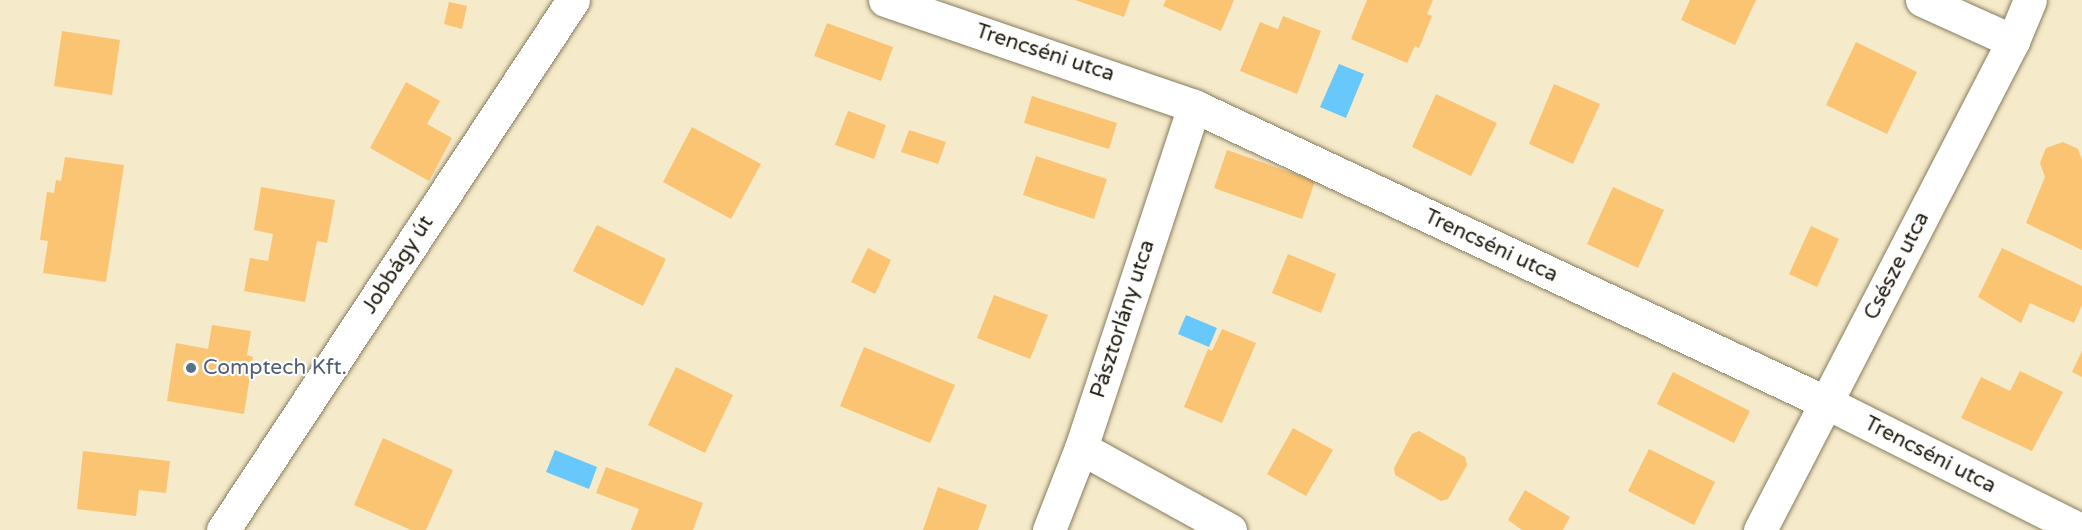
<!DOCTYPE html>
<html>
<head>
<meta charset="utf-8">
<style>
	body { margin:0 }
	#map { position:relative; width:2082px; height:530px; overflow:hidden; background:#f5eac9; font-family:"Varela Round",sans-serif }
	div>[style] { position:absolute }
	[style*='--x'] { left:calc(var(--x)*1px); top:calc(var(--y)*1px); width:calc(var(--w)*1px); rotate:calc(var(--a)*1deg) }
	.water>* { inset:0; background:#68c7fb }
	.building>* { inset:0; background:#fbc473 }
	.roads { filter:drop-shadow(0 0 2px #867d5f) drop-shadow(0 0 2px #867d5f) }
	.minor>* { height:33px; margin:-16.5px; padding:0 16.5px; transform-origin:16.5px; border-radius:16.5px; background:#fff }
	.dots>* { width:16px; height:16px; translate:-50% -50%; box-sizing:border-box; border:3px solid #fff; border-radius:50% }
	span { translate:-50% -50%; white-space:nowrap; text-align:center; line-height:1.15; -webkit-text-stroke:4.5px #fff; paint-order:stroke }
	.street-label { font-size:21px; color:#1f1b0f }
	.service-label { font-size:21px; color:#4e5e75 }
	.left { translate:0 -50%; text-align:left }
</style>
</head>
<body>
<div id="map">
	<div class="water">
		<i style="clip-path:polygon(1339px 64px,1364px 74px,1346px 118px,1320px 107px)"></i>
		<i style="clip-path:polygon(1186px 315px,1217px 328px,1209px 347px,1178px 334px)"></i>
		<i style="clip-path:polygon(555px 450px,597px 467px,589px 489px,546px 472px)"></i>
	</div>
	<div class="building">
		<i style="clip-path:polygon(1075px 0,1130px 0,1124px 17px)"></i>
		<i style="clip-path:polygon(1166px 0,1234px 0,1221px 31px,1163px 6px)"></i>
		<i style="clip-path:polygon(1367px 0,1433px 0,1427px 14px,1432px 16px,1419px 48px,1415px 46px,1407px 63px,1351px 39px)"></i>
		<i style="clip-path:polygon(1690px 0,1756px 0,1735px 45px,1681px 20px)"></i>
		<i style="clip-path:polygon(449px 2px,467px 6px,462px 29px,444px 24px)"></i>
		<i style="clip-path:polygon(1283px 16px,1321px 31px,1297px 94px,1240px 71px,1260px 22px,1278px 29px)"></i>
		<i style="clip-path:polygon(827px 23px,893px 47px,881px 81px,814px 56px)"></i>
		<i style="clip-path:polygon(62px 31px,120px 40px,112px 95px,54px 86px)"></i>
		<i style="clip-path:polygon(1856px 42px,1917px 72px,1887px 134px,1826px 105px)"></i>
		<i style="clip-path:polygon(406px 82px,440px 101px,427px 124px,452px 138px,429px 181px,370px 148px)"></i>
		<i style="clip-path:polygon(1554px 84px,1600px 104px,1573px 164px,1529px 144px)"></i>
		<i style="clip-path:polygon(1436px 94px,1497px 123px,1471px 176px,1412px 147px)"></i>
		<i style="clip-path:polygon(1032px 96px,1117px 123px,1109px 149px,1024px 123px)"></i>
		<i style="clip-path:polygon(848px 111px,886px 125px,874px 159px,835px 145px)"></i>
		<i style="clip-path:polygon(692px 127px,761px 164px,731px 219px,663px 182px)"></i>
		<i style="clip-path:polygon(909px 130px,946px 142px,938px 164px,901px 152px)"></i>
		<i style="clip-path:polygon(2063px 142px,2078px 149px,2082px 160px,2082px 250px,2026px 223px,2045px 177px,2040px 163px,2046px 148px)"></i>
		<i style="clip-path:polygon(1227px 150px,1315px 181px,1302px 219px,1214px 188px)"></i>
		<i style="clip-path:polygon(1036px 156px,1107px 179px,1094px 219px,1023px 195px)"></i>
		<i style="clip-path:polygon(65px 157px,124px 165px,106px 282px,43px 273px,48px 241px,40px 240px,47px 192px,54px 193px,56px 180px,61px 181px)"></i>
		<i style="clip-path:polygon(261px 187px,335px 200px,327px 243px,317px 241px,305px 302px,244px 291px,250px 258px,268px 261px,273px 234px,254px 230px)"></i>
		<i style="clip-path:polygon(1613px 187px,1664px 210px,1638px 268px,1587px 244px)"></i>
		<i style="clip-path:polygon(597px 225px,666px 259px,643px 306px,573px 271px)"></i>
		<i style="clip-path:polygon(1811px 226px,1839px 239px,1817px 287px,1789px 274px)"></i>
		<i style="clip-path:polygon(868px 248px,891px 260px,875px 294px,851px 282px)"></i>
		<i style="clip-path:polygon(2002px 248px,2082px 286px,2082px 305px,2074px 323px,2030px 303px,2021px 323px,1978px 297px)"></i>
		<i style="clip-path:polygon(1288px 254px,1336px 274px,1321px 313px,1272px 293px)"></i>
		<i style="clip-path:polygon(994px 295px,1048px 315px,1030px 359px,977px 338px)"></i>
		<i style="clip-path:polygon(212px 325px,251px 331px,247px 355px,253px 357px,244px 414px,167px 401px,176px 343px,208px 349px)"></i>
		<i style="clip-path:polygon(1222px 329px,1256px 343px,1222px 423px,1184px 407px,1208px 349px,1212px 351px)"></i>
		<i style="clip-path:polygon(864px 347px,955px 385px,930px 443px,840px 406px)"></i>
		<i style="clip-path:polygon(2082px 351px,2082px 377px,2072px 372px)"></i>
		<i style="clip-path:polygon(676px 367px,733px 395px,705px 453px,648px 425px)"></i>
		<i style="clip-path:polygon(2020px 371px,2063px 392px,2032px 451px,1961px 418px,1981px 377px,2010px 391px)"></i>
		<i style="clip-path:polygon(1673px 372px,1750px 411px,1734px 443px,1657px 404px)"></i>
		<i style="clip-path:polygon(1293px 428px,1333px 450px,1306px 496px,1267px 474px)"></i>
		<i style="clip-path:polygon(1419px 431px,1465px 457px,1467px 465px,1448px 499px,1441px 501px,1395px 475px,1394px 468px,1412px 434px)"></i>
		<i style="clip-path:polygon(383px 438px,453px 470px,426px 530px,411px 530px,354px 505px)"></i>
		<i style="clip-path:polygon(1649px 449px,1715px 482px,1694px 525px,1628px 491px)"></i>
		<i style="clip-path:polygon(83px 451px,170px 461px,166px 493px,139px 490px,136px 516px,77px 509px)"></i>
		<i style="clip-path:polygon(606px 467px,703px 503px,693px 530px,631px 530px,639px 509px,596px 493px)"></i>
		<i style="clip-path:polygon(938px 487px,987px 505px,978px 530px,923px 530px)"></i>
		<i style="clip-path:polygon(1525px 490px,1570px 517px,1563px 530px,1522px 530px,1508px 520px)"></i>
	</div>
	<div class="roads">
		<div class="minor">
			<i style="--x:885;--y:0;--w:327;--a:18.9"></i>
			<i style="--x:1194;--y:106;--w:699;--a:25.14"></i>
			<i style="--x:1827;--y:403;--w:284;--a:26.6"></i>
			<i style="--x:1922;--y:0;--w:100;--a:24.3"></i>
			<i style="--x:1081;--y:448;--w:170;--a:28.8"></i>
			<i style="--x:223;--y:530;--w:635;--a:-56.56"></i>
			<i style="--x:1049;--y:530;--w:88;--a:-68.7"></i>
			<i style="--x:1081;--y:448;--w:360;--a:-71.7"></i>
			<i style="--x:1760;--y:530;--w:551;--a:-62.64"></i>
			<i style="--x:2013;--y:41;--w:44;--a:-67.5"></i>
		</div>
	</div>
	<div class="dots">
		<i style="left:191px;top:368px;background:#5c6f8a"></i>
	</div>
	<div class="street-label">
		<span style="left:1045px;top:53px;rotate:18deg">Trencséni utca</span>
		<span style="left:1491px;top:246px;rotate:25deg">Trencséni utca</span>
		<span style="left:398px;top:265px;rotate:-57deg">Jobbágy út</span>
		<span style="left:1897px;top:266px;rotate:-63deg">Csésze utca</span>
		<span style="left:1123px;top:319px;rotate:-72deg">Pásztorlány utca</span>
		<span style="left:1930px;top:455px;rotate:27deg">Trencséni utca</span>
	</div>
	<div class="service-label">
		<span class="left" style="left:203px;top:368px">Comptech Kft.</span>
	</div>
</div>
</body>
</html>
